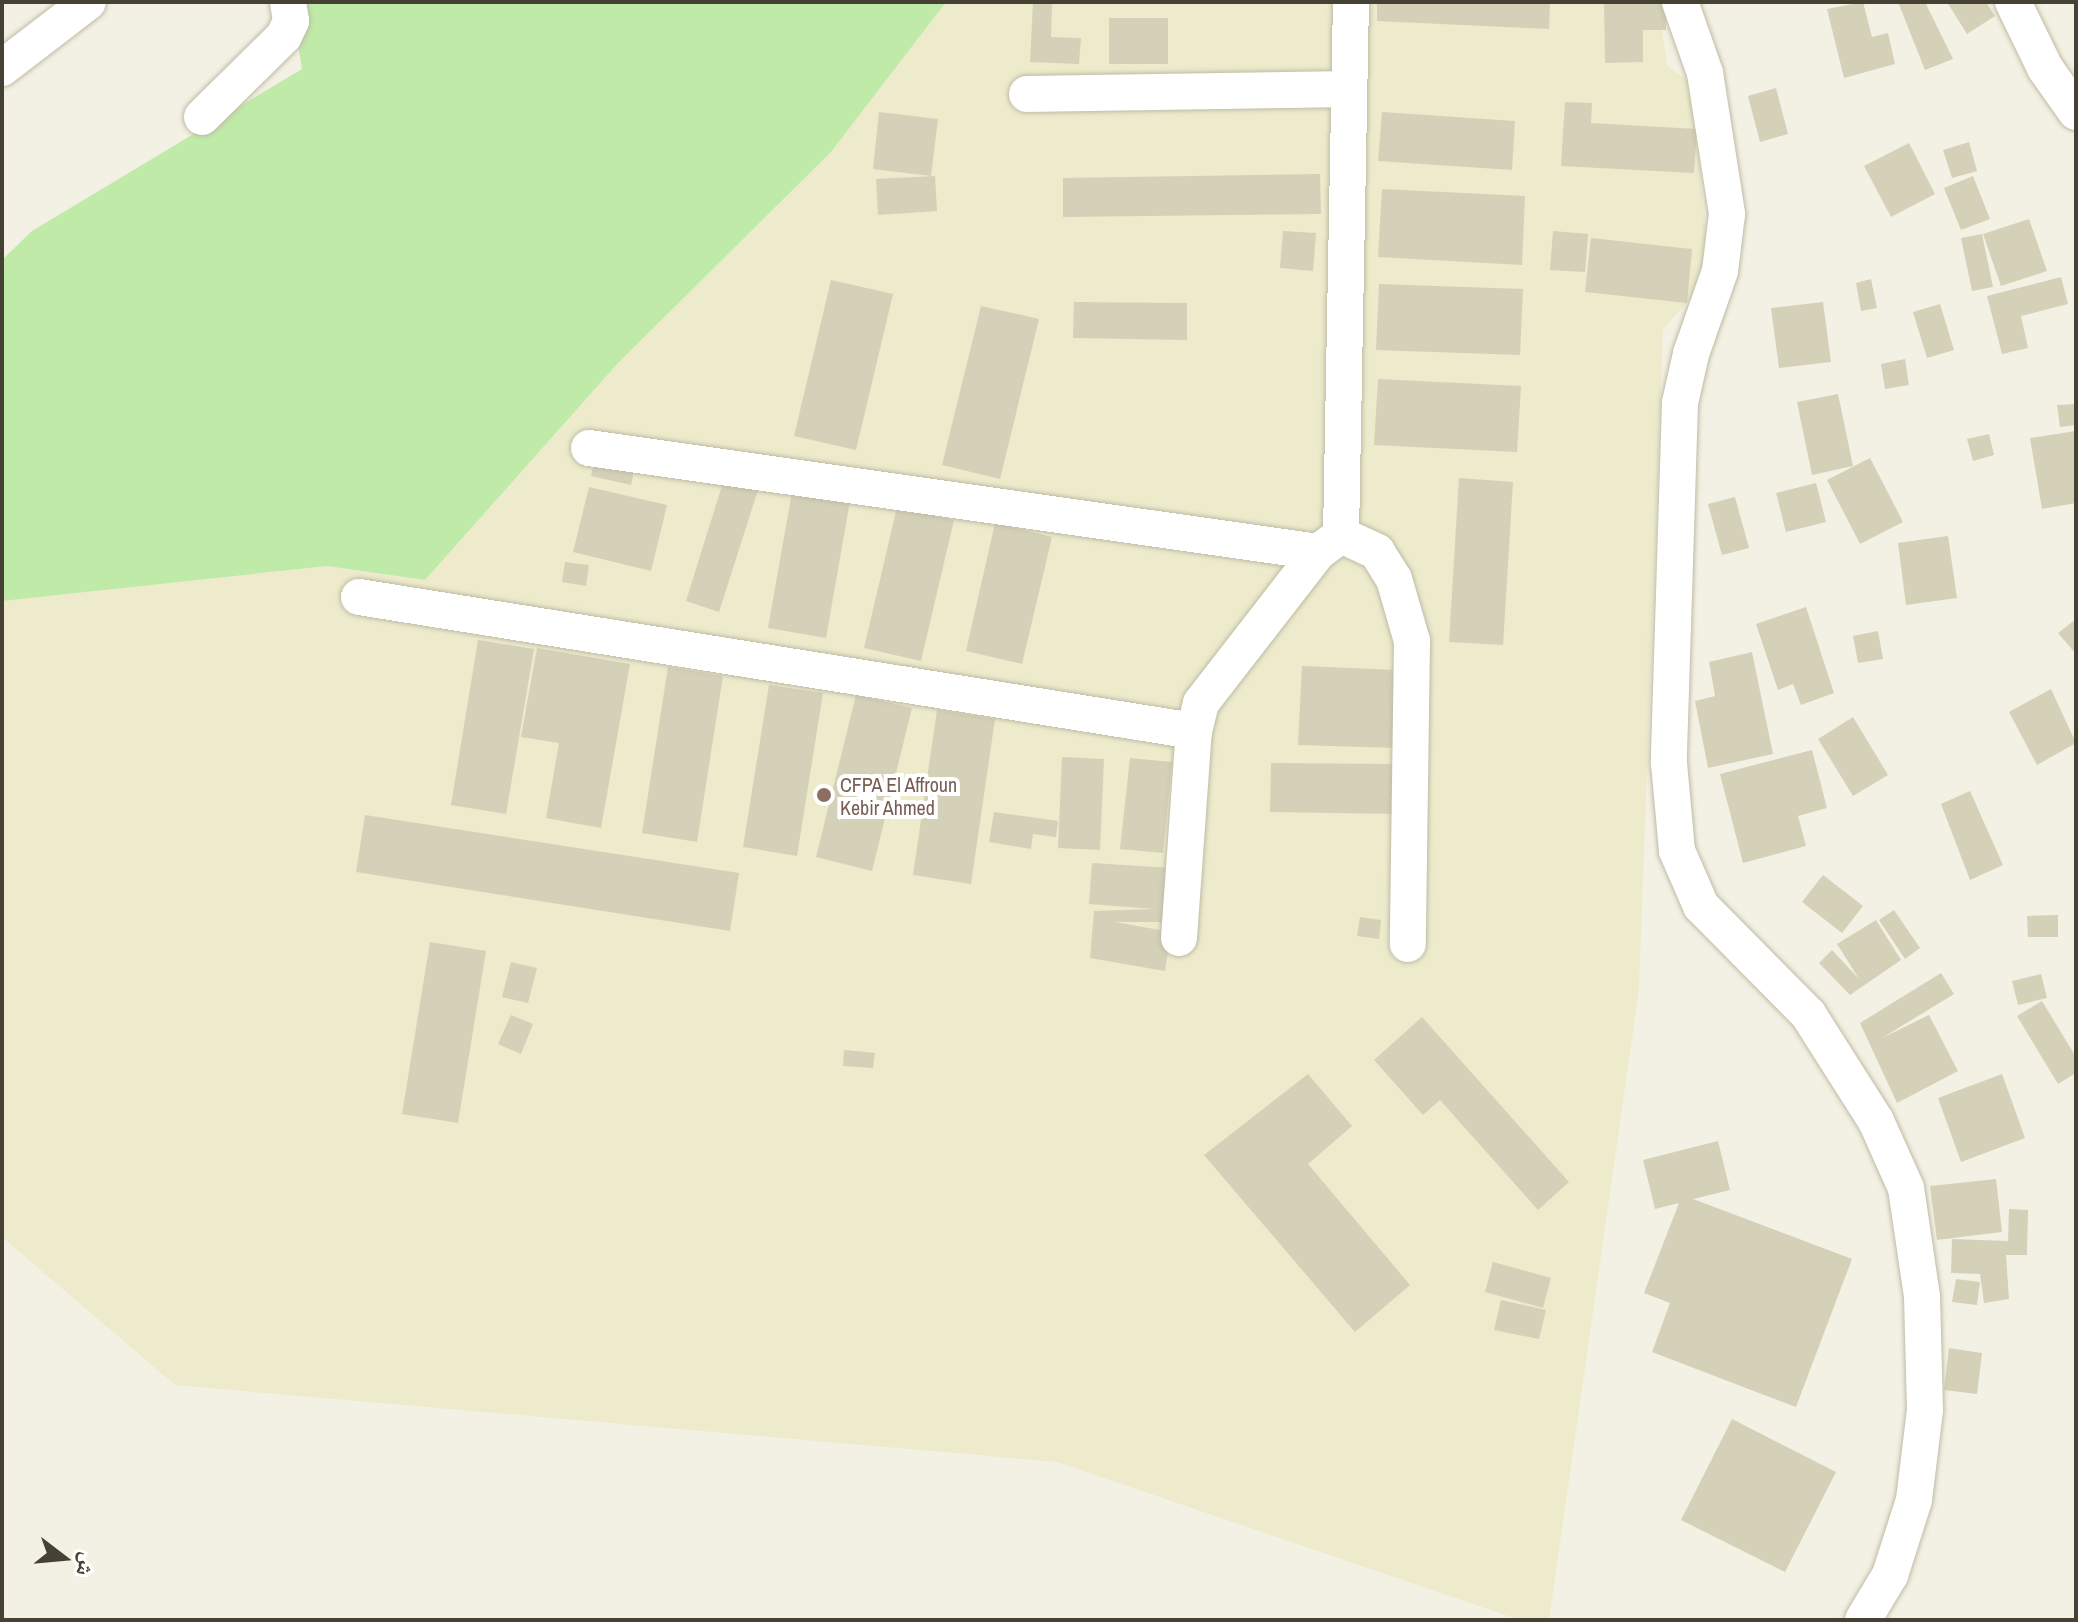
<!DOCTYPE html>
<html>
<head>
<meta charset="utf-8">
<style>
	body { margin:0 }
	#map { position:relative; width:2078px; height:1622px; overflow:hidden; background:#f3f1e3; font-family:"Archivo Narrow","Noto Naskh Arabic",sans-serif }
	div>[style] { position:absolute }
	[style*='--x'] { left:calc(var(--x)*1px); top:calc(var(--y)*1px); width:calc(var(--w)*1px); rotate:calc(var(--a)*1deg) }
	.education>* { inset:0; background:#edebcc }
	.green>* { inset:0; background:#bfeaa8 }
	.building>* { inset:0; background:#d5d0b8 }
	.roads { filter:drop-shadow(0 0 2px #bfbba5) drop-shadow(0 0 2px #bfbba5) }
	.minor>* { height:36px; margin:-18px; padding:0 18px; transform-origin:18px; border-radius:18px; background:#fff }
	.dots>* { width:22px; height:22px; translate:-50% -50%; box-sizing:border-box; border:4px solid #fff; border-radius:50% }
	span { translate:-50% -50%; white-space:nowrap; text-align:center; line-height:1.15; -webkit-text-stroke:8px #fff; paint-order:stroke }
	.education-label { font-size:20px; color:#785e54 }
	.left { translate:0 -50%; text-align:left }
	.frame { position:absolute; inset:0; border:4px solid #454233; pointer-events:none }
	.north { position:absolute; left:24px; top:1518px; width:80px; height:80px; -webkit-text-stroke:6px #fff; paint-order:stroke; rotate:106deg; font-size:22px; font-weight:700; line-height:32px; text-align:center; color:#454233 }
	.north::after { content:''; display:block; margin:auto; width:28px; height:36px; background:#454233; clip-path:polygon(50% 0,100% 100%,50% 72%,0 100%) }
</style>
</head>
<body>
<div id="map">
	<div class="education">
		<i style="clip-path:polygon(946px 2px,1658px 2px,1667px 66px,1693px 85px,1709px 278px,1663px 329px,1639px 989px,1549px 1620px,1520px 1620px,1057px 1462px,175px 1385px,2px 1237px,2px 601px,327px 566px,425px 580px,618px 363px,831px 152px)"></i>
	</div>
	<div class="green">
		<i style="clip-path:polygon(291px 2px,946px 2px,831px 152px,618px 363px,425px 580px,327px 566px,2px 601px,2px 260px,32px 231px,302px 69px)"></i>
	</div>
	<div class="building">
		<i style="clip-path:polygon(1033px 2px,1052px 3px,1051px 37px,1081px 38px,1079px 64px,1030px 62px)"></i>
		<i style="clip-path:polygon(1377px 2px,1550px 2px,1549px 29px,1377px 21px)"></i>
		<i style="clip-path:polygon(1604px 2px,1666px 2px,1666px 30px,1643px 30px,1643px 62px,1605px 63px)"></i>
		<i style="clip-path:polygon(1863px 2px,1872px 37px,1888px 33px,1895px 64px,1844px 78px,1827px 9px)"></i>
		<i style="clip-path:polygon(1898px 2px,1925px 2px,1953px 59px,1925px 70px)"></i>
		<i style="clip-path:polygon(1947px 2px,1986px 2px,1995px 16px,1967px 34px)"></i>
		<i style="clip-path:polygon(1109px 18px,1168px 18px,1168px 64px,1109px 64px)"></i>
		<i style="clip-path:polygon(1776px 88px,1788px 134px,1760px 142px,1748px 96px)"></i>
		<i style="clip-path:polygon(1565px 102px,1592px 103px,1591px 123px,1697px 129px,1694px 173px,1561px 166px)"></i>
		<i style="clip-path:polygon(879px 112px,938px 119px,931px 176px,873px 169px)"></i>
		<i style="clip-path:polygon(1382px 112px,1515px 121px,1512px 170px,1378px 161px)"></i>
		<i style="clip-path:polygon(1969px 142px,1977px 171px,1952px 178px,1943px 150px)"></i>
		<i style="clip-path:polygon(1909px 143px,1935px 194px,1891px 217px,1864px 166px)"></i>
		<i style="clip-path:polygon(1320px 174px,1321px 214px,1063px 217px,1063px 178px)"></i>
		<i style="clip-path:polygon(935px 176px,937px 211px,878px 215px,876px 179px)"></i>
		<i style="clip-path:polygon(1973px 176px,1990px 219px,1961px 230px,1944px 188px)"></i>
		<i style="clip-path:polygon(1382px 189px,1525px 196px,1522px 265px,1378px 257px)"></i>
		<i style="clip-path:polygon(2029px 219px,2047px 271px,2001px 286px,1983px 234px)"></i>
		<i style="clip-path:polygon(1283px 231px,1316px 233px,1313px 271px,1280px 268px)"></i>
		<i style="clip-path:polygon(1553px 231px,1588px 234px,1585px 272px,1550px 270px)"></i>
		<i style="clip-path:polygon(1982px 234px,1993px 287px,1972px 291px,1961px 238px)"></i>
		<i style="clip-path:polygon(1591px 238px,1692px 249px,1687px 303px,1585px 292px)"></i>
		<i style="clip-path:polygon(2061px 277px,2068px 304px,2021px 316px,2028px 348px,2002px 354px,1987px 296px)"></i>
		<i style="clip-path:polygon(1871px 279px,1877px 308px,1861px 311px,1856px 283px)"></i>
		<i style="clip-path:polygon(831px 280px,893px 294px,856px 450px,794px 436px)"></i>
		<i style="clip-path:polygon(1379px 284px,1523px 289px,1520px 355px,1376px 350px)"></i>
		<i style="clip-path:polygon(1074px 302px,1187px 303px,1187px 340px,1073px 338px)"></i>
		<i style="clip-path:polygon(1823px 302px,1831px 362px,1779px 368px,1771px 308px)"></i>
		<i style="clip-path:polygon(1940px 304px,1954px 350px,1927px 358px,1913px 312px)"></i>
		<i style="clip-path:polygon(981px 306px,1039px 319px,1000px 479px,942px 465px)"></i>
		<i style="clip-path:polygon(1905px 359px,1909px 385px,1885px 389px,1881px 364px)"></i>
		<i style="clip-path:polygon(1378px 379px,1521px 386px,1517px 452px,1374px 445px)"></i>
		<i style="clip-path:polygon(1838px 394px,1853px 466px,1812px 475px,1797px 402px)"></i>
		<i style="clip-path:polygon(2076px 404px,2076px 425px,2060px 427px,2057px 405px)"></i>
		<i style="clip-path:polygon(2076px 431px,2076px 503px,2042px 509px,2030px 438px)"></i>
		<i style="clip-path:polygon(1989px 434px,1994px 455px,1973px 461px,1967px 439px)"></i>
		<i style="clip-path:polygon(1870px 458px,1903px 522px,1860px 544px,1827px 480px)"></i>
		<i style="clip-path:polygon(594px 462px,634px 471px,631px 485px,591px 476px)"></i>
		<i style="clip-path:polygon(1459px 478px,1513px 482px,1503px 645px,1449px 642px)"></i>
		<i style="clip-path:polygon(724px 479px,758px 490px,719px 612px,686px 601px)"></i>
		<i style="clip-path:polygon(1816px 483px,1826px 522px,1786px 532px,1776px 493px)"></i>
		<i style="clip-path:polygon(589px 487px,667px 505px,651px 571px,573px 552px)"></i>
		<i style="clip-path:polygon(792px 492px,850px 501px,826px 638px,768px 628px)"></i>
		<i style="clip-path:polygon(1735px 497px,1749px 548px,1722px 555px,1708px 504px)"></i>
		<i style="clip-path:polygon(897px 507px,954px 520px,921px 661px,864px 648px)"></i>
		<i style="clip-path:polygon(995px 523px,1052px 537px,1022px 664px,966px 651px)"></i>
		<i style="clip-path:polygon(1948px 536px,1957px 598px,1906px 605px,1898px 543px)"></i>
		<i style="clip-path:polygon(565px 562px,589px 565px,586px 586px,562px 582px)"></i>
		<i style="clip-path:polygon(1806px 607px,1834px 693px,1801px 705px,1793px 684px,1778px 690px,1756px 624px)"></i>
		<i style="clip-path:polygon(2076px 619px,2076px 654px,2058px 633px)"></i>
		<i style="clip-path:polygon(1878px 631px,1883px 659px,1858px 663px,1853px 636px)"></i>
		<i style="clip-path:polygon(478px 640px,534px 649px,506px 814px,451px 805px)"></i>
		<i style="clip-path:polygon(537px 648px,630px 664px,601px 828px,546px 818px,559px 743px,521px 737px)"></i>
		<i style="clip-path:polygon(1752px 652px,1773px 754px,1708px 768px,1695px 701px,1715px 696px,1709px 662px)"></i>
		<i style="clip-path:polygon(1302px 666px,1399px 670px,1396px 748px,1298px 745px)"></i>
		<i style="clip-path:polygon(668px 667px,723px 676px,697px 842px,642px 833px)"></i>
		<i style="clip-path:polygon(769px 685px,823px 693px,797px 856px,743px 847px)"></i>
		<i style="clip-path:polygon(2051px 689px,2076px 743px,2037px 765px,2009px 712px)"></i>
		<i style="clip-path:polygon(856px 695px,912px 708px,872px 871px,816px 857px)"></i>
		<i style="clip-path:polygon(937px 710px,995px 719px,971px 884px,913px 875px)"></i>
		<i style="clip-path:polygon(1853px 717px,1888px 775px,1853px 796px,1818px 739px)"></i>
		<i style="clip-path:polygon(1812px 750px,1827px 808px,1798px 816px,1806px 846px,1743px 863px,1720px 774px)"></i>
		<i style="clip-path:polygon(1062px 757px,1104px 759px,1100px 850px,1058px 848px)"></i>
		<i style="clip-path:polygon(1130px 758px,1172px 762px,1163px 853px,1120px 849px)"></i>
		<i style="clip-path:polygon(1271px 763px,1397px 764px,1397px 814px,1270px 812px)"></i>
		<i style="clip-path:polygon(1970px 791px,2003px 865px,1970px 880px,1941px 804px)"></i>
		<i style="clip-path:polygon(994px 812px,1058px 821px,1056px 837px,1033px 834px,1031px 849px,989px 842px)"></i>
		<i style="clip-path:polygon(365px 815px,739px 873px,730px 931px,356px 872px)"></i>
		<i style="clip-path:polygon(1092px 863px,1171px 868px,1168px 922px,1115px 922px,1171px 932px,1165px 971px,1090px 958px,1094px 911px,1155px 909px,1089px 904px)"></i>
		<i style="clip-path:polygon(1823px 875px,1863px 906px,1842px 933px,1802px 902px)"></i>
		<i style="clip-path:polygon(1894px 910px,1920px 948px,1905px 959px,1879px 920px)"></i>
		<i style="clip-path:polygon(2058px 915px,2058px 937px,2028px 937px,2027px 916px)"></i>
		<i style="clip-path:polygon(1360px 917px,1381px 920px,1379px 939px,1357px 936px)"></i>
		<i style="clip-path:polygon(1876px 920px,1901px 960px,1850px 995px,1819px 963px,1832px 950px,1859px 979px,1837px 944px)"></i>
		<i style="clip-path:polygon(430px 942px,486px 951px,458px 1123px,402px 1114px)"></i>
		<i style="clip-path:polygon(511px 962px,537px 968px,528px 1003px,502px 997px)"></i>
		<i style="clip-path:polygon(1941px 973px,1954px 994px,1882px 1038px,1929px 1015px,1958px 1071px,1897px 1103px,1860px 1023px)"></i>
		<i style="clip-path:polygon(2041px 974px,2047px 998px,2018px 1005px,2012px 981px)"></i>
		<i style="clip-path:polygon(2042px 1001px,2076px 1057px,2076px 1073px,2058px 1084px,2017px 1016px)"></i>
		<i style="clip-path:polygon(511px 1015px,533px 1024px,521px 1054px,498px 1044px)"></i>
		<i style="clip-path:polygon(1422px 1017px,1569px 1182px,1538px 1210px,1440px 1100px,1423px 1115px,1374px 1060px)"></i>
		<i style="clip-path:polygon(844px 1050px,875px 1053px,873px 1068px,843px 1066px)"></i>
		<i style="clip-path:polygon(1308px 1074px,1352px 1126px,1308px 1164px,1410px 1285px,1355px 1332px,1204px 1155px)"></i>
		<i style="clip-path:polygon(2002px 1074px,2025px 1138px,1961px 1162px,1938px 1098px)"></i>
		<i style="clip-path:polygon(1718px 1141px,1730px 1190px,1693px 1199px,1852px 1259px,1796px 1407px,1652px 1352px,1670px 1303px,1644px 1293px,1679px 1203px,1655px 1209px,1643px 1160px)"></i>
		<i style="clip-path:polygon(1996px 1179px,2002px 1232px,1937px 1240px,1930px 1186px)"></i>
		<i style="clip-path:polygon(2009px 1209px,2028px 1210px,2027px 1255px,2006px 1255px,2009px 1299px,1984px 1303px,1980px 1274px,1951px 1273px,1952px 1239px,2008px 1241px)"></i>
		<i style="clip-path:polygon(1493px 1262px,1551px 1278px,1543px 1308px,1485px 1292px)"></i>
		<i style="clip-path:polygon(1956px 1279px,1980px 1282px,1977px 1305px,1952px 1302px)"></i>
		<i style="clip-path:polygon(1501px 1300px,1546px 1310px,1539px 1339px,1494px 1330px)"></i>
		<i style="clip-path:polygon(1949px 1348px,1982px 1353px,1977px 1394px,1944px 1390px)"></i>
		<i style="clip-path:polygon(1732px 1419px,1836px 1472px,1785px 1572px,1681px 1520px)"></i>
	</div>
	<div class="roads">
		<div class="minor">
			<i style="--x:1680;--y:2;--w:75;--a:70.6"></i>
			<i style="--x:1705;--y:73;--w:143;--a:81.1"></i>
			<i style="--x:1727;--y:214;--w:57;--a:97"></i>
			<i style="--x:1720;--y:271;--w:88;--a:109.3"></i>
			<i style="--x:1691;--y:354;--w:50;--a:102.7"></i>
			<i style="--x:1680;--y:403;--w:360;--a:91.8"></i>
			<i style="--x:1669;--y:763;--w:88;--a:84.8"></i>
			<i style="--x:1677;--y:851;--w:60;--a:66.4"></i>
			<i style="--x:1701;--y:906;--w:152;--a:45.3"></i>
			<i style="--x:1808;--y:1014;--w:127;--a:57.6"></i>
			<i style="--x:1876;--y:1121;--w:73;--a:65.9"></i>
			<i style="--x:1906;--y:1188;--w:109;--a:81.6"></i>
			<i style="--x:1922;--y:1296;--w:114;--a:88.5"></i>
			<i style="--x:1925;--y:1410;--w:91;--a:97"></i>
			<i style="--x:1914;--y:1500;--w:79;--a:107.7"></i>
			<i style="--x:1890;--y:1575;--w:52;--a:121"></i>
			<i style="--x:2013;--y:2;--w:73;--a:64.1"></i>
			<i style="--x:2045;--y:68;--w:54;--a:54.8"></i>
			<i style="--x:2;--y:68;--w:108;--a:-37.5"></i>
			<i style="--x:1027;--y:94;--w:322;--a:-0.9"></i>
			<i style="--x:202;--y:117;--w:115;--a:-44.6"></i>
			<i style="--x:284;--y:36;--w:17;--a:-65"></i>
			<i style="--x:291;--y:21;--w:19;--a:-99"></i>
			<i style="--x:589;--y:448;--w:736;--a:8.12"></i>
			<i style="--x:1341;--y:535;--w:533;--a:-88.93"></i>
			<i style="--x:359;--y:597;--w:846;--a:9.12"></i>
			<i style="--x:1179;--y:938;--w:208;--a:-85.9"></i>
			<i style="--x:1194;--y:731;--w:29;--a:-76"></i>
			<i style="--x:1201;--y:703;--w:191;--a:-52.2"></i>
			<i style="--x:1318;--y:552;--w:29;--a:-36"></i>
			<i style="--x:1341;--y:535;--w:40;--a:25"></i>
			<i style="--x:1377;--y:552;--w:32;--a:58"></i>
			<i style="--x:1394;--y:579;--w:65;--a:73.8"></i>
			<i style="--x:1412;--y:641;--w:303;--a:90.8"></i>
		</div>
	</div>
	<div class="dots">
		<i style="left:824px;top:795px;background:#8d6e63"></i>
	</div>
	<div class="education-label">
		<span class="left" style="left:840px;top:796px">CFPA El Affroun<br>Kebir Ahmed</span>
	</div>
	<div class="frame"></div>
	<div class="north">ش</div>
</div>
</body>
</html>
